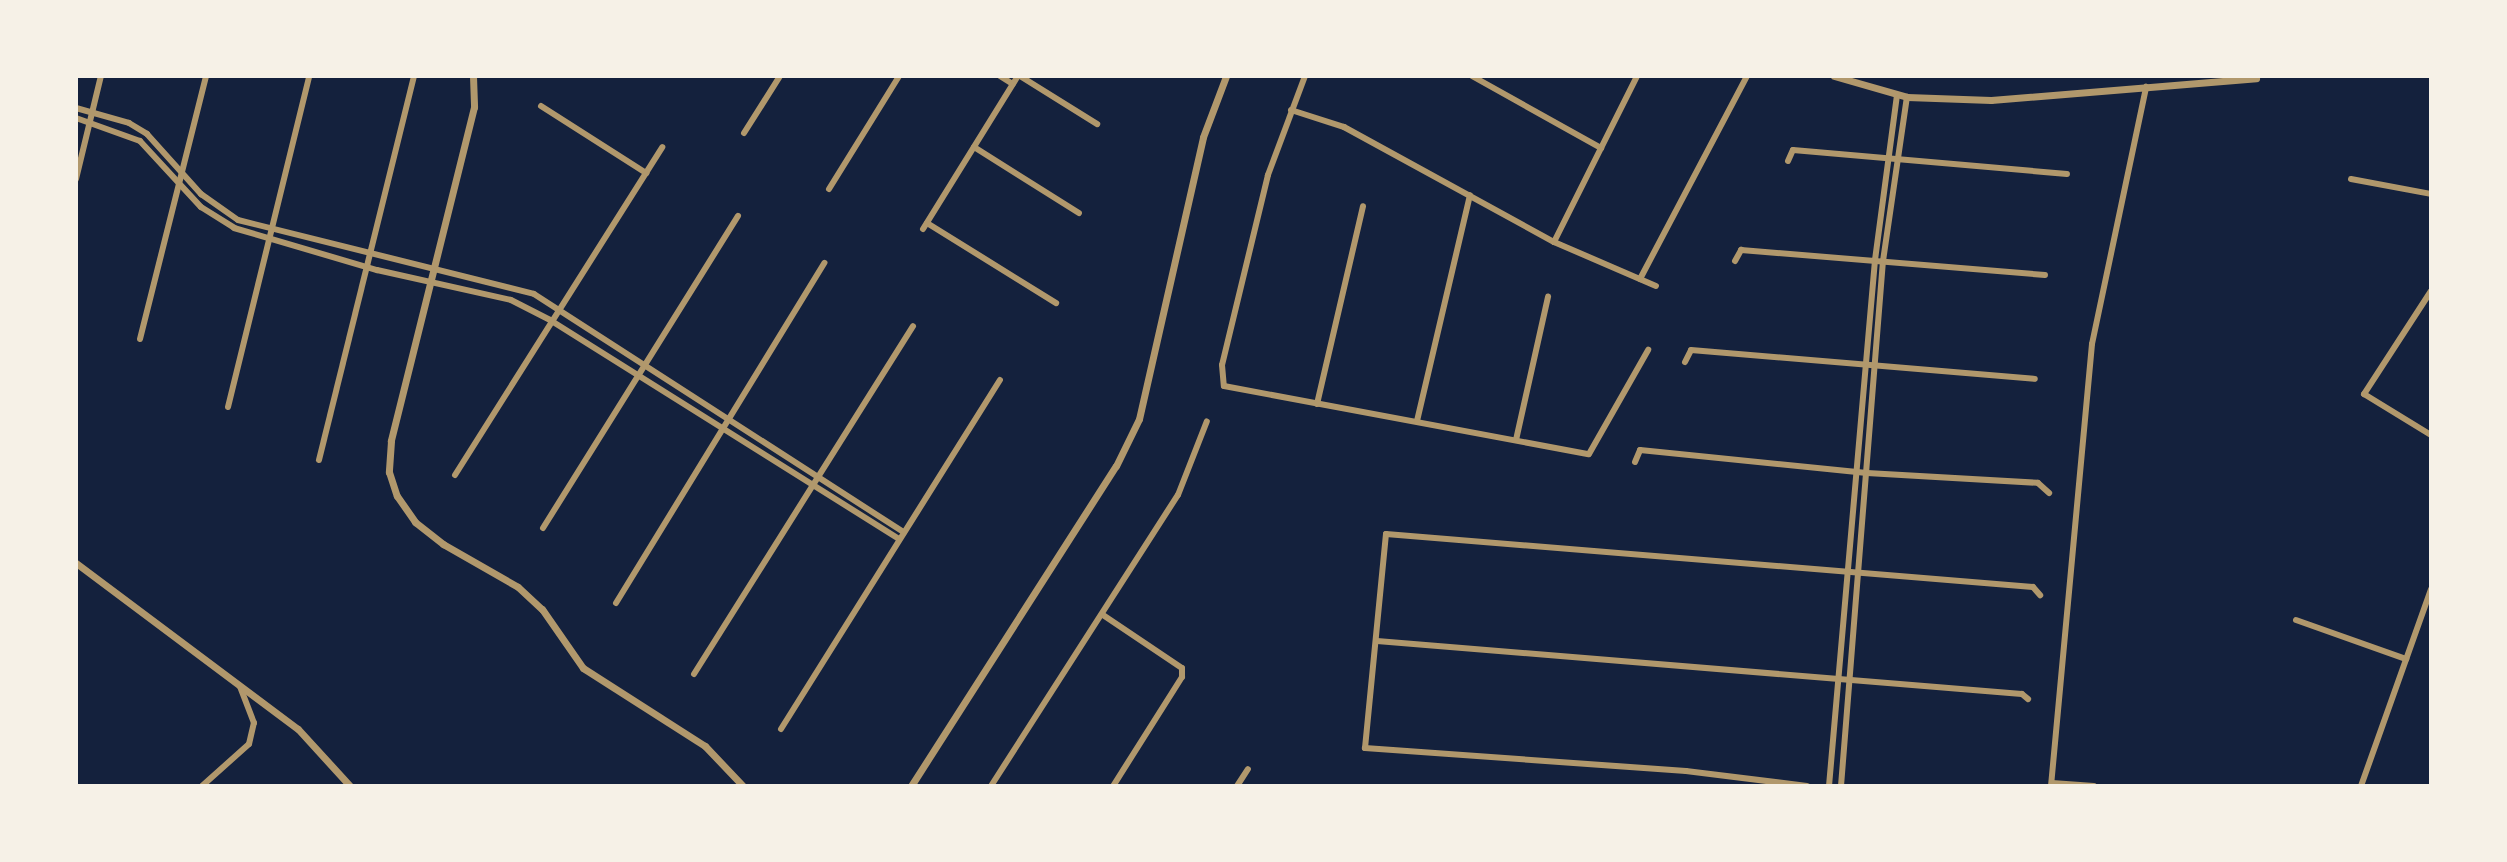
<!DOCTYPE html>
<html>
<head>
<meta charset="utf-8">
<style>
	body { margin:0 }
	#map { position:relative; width:2507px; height:862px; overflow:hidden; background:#14213d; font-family:"Asap Condensed",sans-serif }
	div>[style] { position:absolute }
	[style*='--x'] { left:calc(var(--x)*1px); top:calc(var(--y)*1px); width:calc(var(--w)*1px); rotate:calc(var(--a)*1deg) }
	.minor>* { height:6px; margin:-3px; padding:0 3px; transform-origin:3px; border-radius:3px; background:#b1986c }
	.tertiary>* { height:7px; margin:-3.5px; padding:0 3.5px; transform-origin:3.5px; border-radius:3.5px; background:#b1986c }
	span { translate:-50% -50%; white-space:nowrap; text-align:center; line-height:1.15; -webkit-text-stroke:6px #f6f1e7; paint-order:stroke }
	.frame { position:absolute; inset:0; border:78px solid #f6f1e7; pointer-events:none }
</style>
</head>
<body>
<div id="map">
	<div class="minor">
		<i style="--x:1000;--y:76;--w:15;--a:32"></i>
		<i style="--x:1020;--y:76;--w:91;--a:31.9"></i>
		<i style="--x:1305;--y:76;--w:106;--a:110.5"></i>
		<i style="--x:1268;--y:175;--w:195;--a:103.6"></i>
		<i style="--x:1222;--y:365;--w:21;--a:85"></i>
		<i style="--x:1224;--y:386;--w:371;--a:10.6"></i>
		<i style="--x:1589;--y:454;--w:120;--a:-60.4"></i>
		<i style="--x:1472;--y:76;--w:148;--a:29.2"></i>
		<i style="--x:541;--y:106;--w:125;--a:32.5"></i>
		<i style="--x:76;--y:108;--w:55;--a:15.8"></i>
		<i style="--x:129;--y:123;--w:21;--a:31"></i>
		<i style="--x:147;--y:134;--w:81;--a:48"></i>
		<i style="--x:201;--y:194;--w:45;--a:35.1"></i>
		<i style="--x:238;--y:220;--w:305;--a:14"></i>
		<i style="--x:534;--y:294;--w:440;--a:32.8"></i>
		<i style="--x:1291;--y:110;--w:56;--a:17.8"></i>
		<i style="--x:1344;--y:127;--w:239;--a:28.7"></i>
		<i style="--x:1554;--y:242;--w:111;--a:23.3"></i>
		<i style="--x:76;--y:118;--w:68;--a:19.8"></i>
		<i style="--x:140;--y:141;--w:90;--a:47.3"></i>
		<i style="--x:201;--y:207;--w:39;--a:32"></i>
		<i style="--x:234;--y:228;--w:149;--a:16.4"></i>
		<i style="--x:377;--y:270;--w:137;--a:12.6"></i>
		<i style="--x:511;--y:300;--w:44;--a:27.1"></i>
		<i style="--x:550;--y:320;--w:412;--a:32.1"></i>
		<i style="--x:744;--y:133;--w:67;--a:-57.7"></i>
		<i style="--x:974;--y:147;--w:124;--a:32.2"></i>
		<i style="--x:1788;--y:161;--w:12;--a:-66"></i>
		<i style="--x:1793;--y:150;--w:275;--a:5"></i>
		<i style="--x:76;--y:179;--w:106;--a:-76.4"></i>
		<i style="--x:2351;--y:179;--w:81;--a:10.6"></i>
		<i style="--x:829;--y:189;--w:133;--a:-58.2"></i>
		<i style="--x:927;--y:223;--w:152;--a:31.8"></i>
		<i style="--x:923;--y:229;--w:180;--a:-58.2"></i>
		<i style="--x:1554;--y:242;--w:186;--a:-63.4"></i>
		<i style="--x:1735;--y:261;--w:13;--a:-61"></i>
		<i style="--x:1741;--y:250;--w:305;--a:4.7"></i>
		<i style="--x:1640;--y:279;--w:229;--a:-62.2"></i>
		<i style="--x:2431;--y:291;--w:123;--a:123"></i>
		<i style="--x:2364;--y:394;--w:79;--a:31.5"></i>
		<i style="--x:140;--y:339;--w:271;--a:-75.9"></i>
		<i style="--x:1685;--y:362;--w:13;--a:-63"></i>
		<i style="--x:1691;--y:350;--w:345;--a:4.8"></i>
		<i style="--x:1317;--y:404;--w:203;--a:-76.9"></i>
		<i style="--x:228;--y:407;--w:341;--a:-76.2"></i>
		<i style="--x:1417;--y:421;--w:232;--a:-76.8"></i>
		<i style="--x:1516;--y:440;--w:147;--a:-77.4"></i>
		<i style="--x:319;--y:460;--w:396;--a:-76.1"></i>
		<i style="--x:1635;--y:462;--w:13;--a:-67"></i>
		<i style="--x:1640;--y:450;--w:228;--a:5.8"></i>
		<i style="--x:1867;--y:473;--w:171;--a:3.3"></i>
		<i style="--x:2038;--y:483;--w:15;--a:42"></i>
		<i style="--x:455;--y:475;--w:388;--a:-57.7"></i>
		<i style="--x:543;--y:528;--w:368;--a:-58"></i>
		<i style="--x:616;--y:603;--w:399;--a:-58.5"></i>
		<i style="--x:1103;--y:615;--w:95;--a:33.9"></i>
		<i style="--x:1182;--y:668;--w:9;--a:90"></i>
		<i style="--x:1182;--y:677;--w:129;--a:122.3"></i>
		<i style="--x:2296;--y:620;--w:117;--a:19.5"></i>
		<i style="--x:1377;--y:641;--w:647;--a:4.7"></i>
		<i style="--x:2022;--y:694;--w:8;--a:40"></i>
		<i style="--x:694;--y:674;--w:411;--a:-57.8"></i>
		<i style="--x:781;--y:729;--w:412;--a:-57.9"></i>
		<i style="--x:2052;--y:783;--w:42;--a:4.1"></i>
		<i style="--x:202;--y:786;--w:63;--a:-41.8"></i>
		<i style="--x:249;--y:744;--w:22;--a:-77"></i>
		<i style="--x:254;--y:723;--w:40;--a:-111"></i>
		<i style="--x:991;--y:786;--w:346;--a:-57.3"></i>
		<i style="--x:1178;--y:495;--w:79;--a:-68.6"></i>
		<i style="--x:1237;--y:786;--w:20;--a:-57"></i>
		<i style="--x:1807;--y:786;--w:122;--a:-172.9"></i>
		<i style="--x:1686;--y:771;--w:322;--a:-175.9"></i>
		<i style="--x:1365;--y:748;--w:215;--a:-84.4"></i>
		<i style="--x:1386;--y:534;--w:649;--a:4.68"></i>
		<i style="--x:2033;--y:587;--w:11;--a:49"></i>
		<i style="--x:1829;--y:786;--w:528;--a:-85"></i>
		<i style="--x:1875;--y:260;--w:166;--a:-82.4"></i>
		<i style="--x:1841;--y:786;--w:527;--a:-85.43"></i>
		<i style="--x:1883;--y:261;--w:166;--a:-81.7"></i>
		<i style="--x:2051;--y:786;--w:444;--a:-84.7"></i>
		<i style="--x:2092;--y:344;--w:263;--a:-78.1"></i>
		<i style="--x:2361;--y:786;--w:209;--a:-70.4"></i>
	</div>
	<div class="tertiary">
		<i style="--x:473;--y:76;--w:31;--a:88"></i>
		<i style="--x:474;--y:107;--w:344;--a:104"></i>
		<i style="--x:391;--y:441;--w:31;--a:94"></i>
		<i style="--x:389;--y:472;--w:25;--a:72"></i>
		<i style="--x:397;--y:496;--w:32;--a:55"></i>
		<i style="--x:415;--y:522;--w:36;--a:38"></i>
		<i style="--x:443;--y:544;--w:86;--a:29.8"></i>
		<i style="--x:518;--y:587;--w:33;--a:43"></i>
		<i style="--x:542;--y:609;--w:72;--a:55.2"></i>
		<i style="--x:583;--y:668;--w:145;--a:32.6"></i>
		<i style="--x:705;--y:746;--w:55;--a:46.5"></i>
		<i style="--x:1834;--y:76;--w:76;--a:16"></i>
		<i style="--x:1907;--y:97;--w:84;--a:2"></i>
		<i style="--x:1991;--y:100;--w:266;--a:-4.7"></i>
		<i style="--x:76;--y:563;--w:277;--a:36.8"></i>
		<i style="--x:298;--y:729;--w:77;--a:47.6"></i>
		<i style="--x:911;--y:786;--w:380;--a:-57.4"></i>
		<i style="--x:1116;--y:466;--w:52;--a:-63.9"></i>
		<i style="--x:1139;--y:419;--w:289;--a:-77.2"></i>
		<i style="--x:1203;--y:137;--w:65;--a:-69.3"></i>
	</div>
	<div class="frame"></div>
</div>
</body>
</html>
